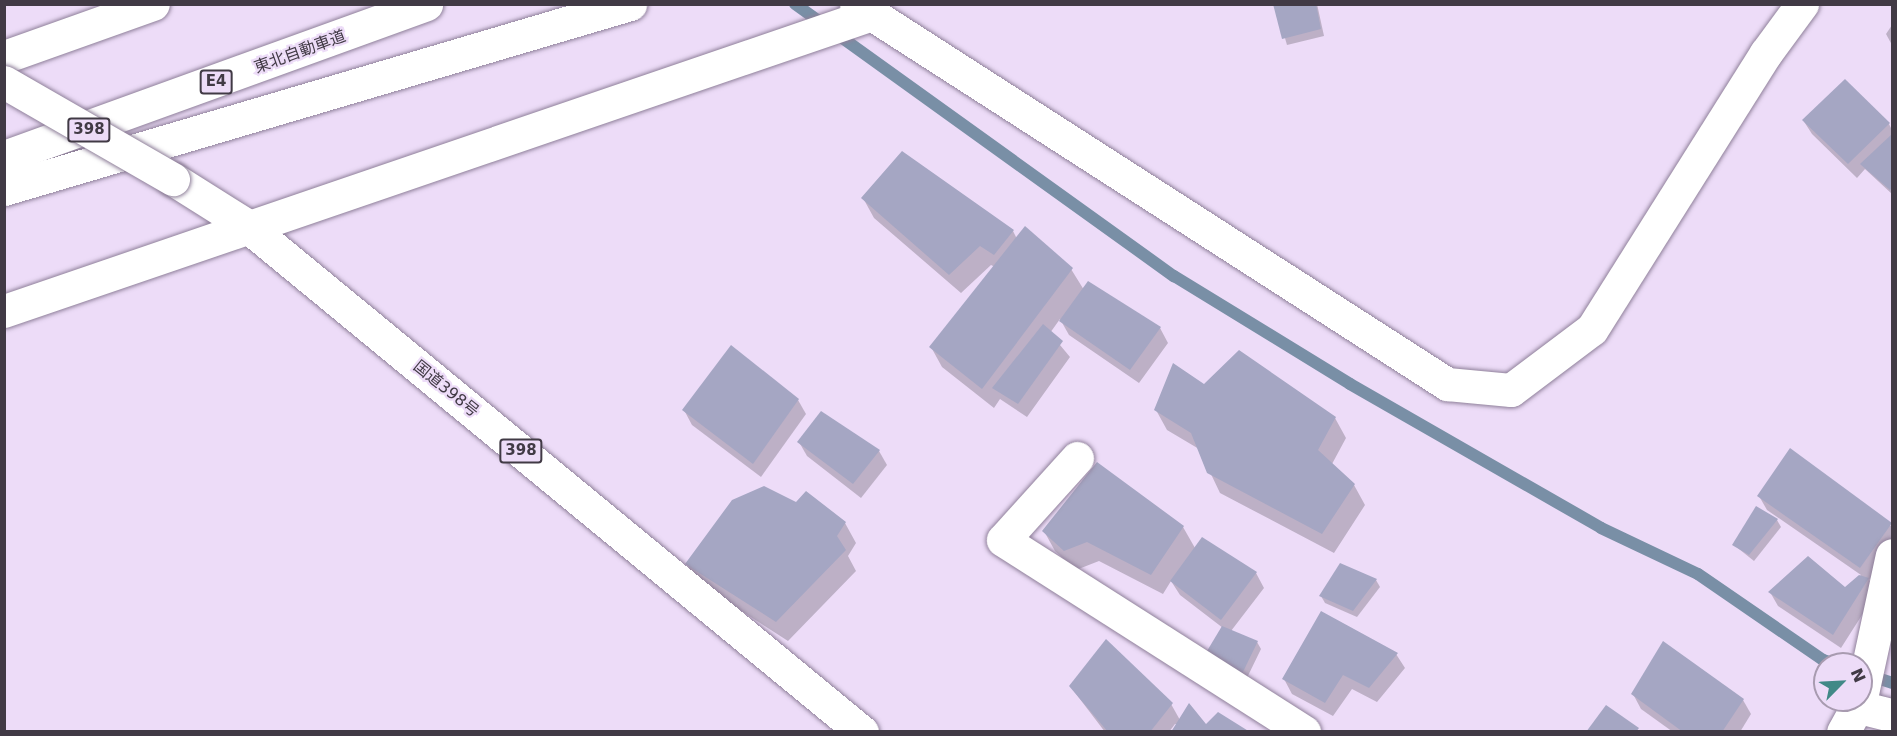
<!DOCTYPE html>
<html>
<head>
<meta charset="utf-8">
<style>
	body { margin:0 }
	#map { position:relative; width:1897px; height:736px; overflow:hidden; background:#eddcf8; font-family:"DejaVu Sans","Noto Sans JP",sans-serif }
	div>[style] { position:absolute }
	[style*='--x'] { left:calc(var(--x)*1px); top:calc(var(--y)*1px); width:calc(var(--w)*1px); rotate:calc(var(--a)*1deg) }
	.shadow>* { inset:0; background:#0003 }
	.stream>* { height:12px; margin:-6px; padding:0 6px; transform-origin:6px; border-radius:6px; background:#798fa6 }
	.building>* { inset:0; background:#a5a6c3 }
	.roads { filter:drop-shadow(0 0 2px #8f809a) drop-shadow(0 0 2px #8f809a) }
	.minor>* { height:33px; margin:-16.5px; padding:0 16.5px; transform-origin:16.5px; border-radius:16.5px; background:#fff }
	.highway>* { height:33px; margin:-16.5px; padding:0 16.5px; transform-origin:16.5px; border-radius:16.5px; background:#fff }
	.bridges { filter:drop-shadow(0 0 2px #8f809a) drop-shadow(0 0 2px #8f809a) }
	.highway-bridge>* { height:33px; margin:-16.5px; padding:0 16.5px; transform-origin:16.5px; border-radius:16.5px; background:#fff }
	span { translate:-50% -50%; white-space:nowrap; text-align:center; line-height:1.15; -webkit-text-stroke:4.5px #eddcf8; paint-order:stroke }
	.shield-label span { padding:2px 4px; background:#eddcf8; border:2px solid; border-radius:4px; -webkit-text-stroke-width:0 }
	.shield-label { font-size:15px; color:#413a45; font-weight:700 }
	.street-label { font-size:16px; color:#413a45 }
	.frame { position:absolute; inset:0; border:6px solid #413a45; pointer-events:none }
	.north { position:absolute; left:1813px; top:652px; width:60px; height:60px; box-sizing:border-box; background:#eddcf8; border:2px solid #a89bb0; border-radius:50%; rotate:66deg; font-size:16px; font-weight:700; line-height:24px; text-align:center; color:#413a45 }
	.north::after { content:''; display:block; margin:auto; width:21px; height:27px; background:#418987; clip-path:polygon(50% 0,100% 100%,50% 72%,0 100%) }
</style>
</head>
<body>
<div id="map">
	<div class="shadow">
		<i style="clip-path:polygon(1275px 4px,1317px 4px,1324px 36px,1287px 45px)"></i>
		<i style="clip-path:polygon(1892px 25px,1892px 45px,1886px 34px)"></i>
		<i style="clip-path:polygon(1803px 120px,1889px 124px,1892px 130px,1892px 194px,1865px 169px,1857px 178px,1812px 134px)"></i>
		<i style="clip-path:polygon(903px 153px,1013px 231px,1017px 239px,1071px 269px,1084px 290px,1089px 283px,1160px 328px,1168px 343px,1139px 383px,1069px 335px,1060px 319px,1050px 333px,1070px 357px,1027px 417px,1000px 399px,994px 408px,942px 367px,931px 347px,995px 267px,991px 265px,961px 293px,874px 218px,863px 198px)"></i>
		<i style="clip-path:polygon(1204px 386px,1335px 418px,1346px 438px,1332px 464px,1354px 485px,1365px 505px,1334px 553px,1220px 493px,1199px 449px,1167px 430px,1156px 410px)"></i>
		<i style="clip-path:polygon(798px 400px,806px 414px,761px 477px,692px 425px,684px 410px)"></i>
		<i style="clip-path:polygon(799px 442px,879px 451px,887px 465px,861px 498px,807px 456px)"></i>
		<i style="clip-path:polygon(1759px 496px,1892px 526px,1892px 548px,1869px 580px,1876px 593px,1841px 648px,1778px 606px,1770px 592px,1845px 589px,1861px 575px,1767px 510px)"></i>
		<i style="clip-path:polygon(797px 504px,845px 523px,856px 543px,848px 556px,856px 571px,788px 641px,698px 583px,687px 564px)"></i>
		<i style="clip-path:polygon(1756px 508px,1777px 520px,1781px 527px,1754px 561px,1734px 545px)"></i>
		<i style="clip-path:polygon(1183px 527px,1195px 548px,1256px 573px,1264px 588px,1231px 631px,1257px 642px,1261px 649px,1244px 684px,1223px 628px,1180px 595px,1171px 581px,1163px 594px,1099px 561px,1076px 570px,1055px 551px,1044px 531px)"></i>
		<i style="clip-path:polygon(1341px 565px,1376px 580px,1380px 587px,1357px 617px,1325px 603px,1321px 596px)"></i>
		<i style="clip-path:polygon(1396px 654px,1405px 668px,1377px 702px,1352px 689px,1333px 716px,1292px 694px,1284px 679px)"></i>
		<i style="clip-path:polygon(1070px 686px,1171px 704px,1180px 720px,1206px 726px,1175px 724px,1169px 732px,1105px 732px)"></i>
		<i style="clip-path:polygon(1633px 694px,1743px 700px,1751px 714px,1740px 732px,1673px 732px,1641px 709px)"></i>
	</div>
	<div class="stream">
		<i style="--x:795;--y:4;--w:467;--a:35.7"></i>
		<i style="--x:1174;--y:276;--w:206;--a:31.5"></i>
		<i style="--x:1350;--y:384;--w:289;--a:29.8"></i>
		<i style="--x:1601;--y:528;--w:107;--a:25.4"></i>
		<i style="--x:1698;--y:574;--w:152;--a:34.5"></i>
		<i style="--x:1823;--y:660;--w:13;--a:18"></i>
		<i style="--x:1868;--y:675;--w:25;--a:18"></i>
	</div>
	<div class="building">
		<i style="clip-path:polygon(1273px 4px,1316px 4px,1321px 29px,1282px 39px)"></i>
		<i style="clip-path:polygon(1845px 79px,1890px 123px,1848px 164px,1802px 120px)"></i>
		<i style="clip-path:polygon(1892px 134px,1892px 188px,1890px 190px,1860px 164px)"></i>
		<i style="clip-path:polygon(902px 151px,1014px 230px,994px 255px,980px 246px,949px 275px,861px 198px)"></i>
		<i style="clip-path:polygon(1025px 226px,1073px 268px,982px 389px,929px 347px)"></i>
		<i style="clip-path:polygon(1088px 281px,1161px 327px,1130px 370px,1059px 321px)"></i>
		<i style="clip-path:polygon(1043px 324px,1063px 341px,1018px 404px,992px 388px)"></i>
		<i style="clip-path:polygon(731px 345px,799px 399px,753px 464px,682px 410px)"></i>
		<i style="clip-path:polygon(1239px 350px,1336px 417px,1318px 450px,1355px 484px,1322px 534px,1207px 473px,1191px 433px,1154px 410px,1173px 363px,1204px 384px)"></i>
		<i style="clip-path:polygon(821px 411px,880px 450px,853px 484px,797px 442px)"></i>
		<i style="clip-path:polygon(1790px 448px,1892px 523px,1860px 568px,1757px 496px)"></i>
		<i style="clip-path:polygon(1097px 462px,1184px 526px,1151px 575px,1087px 542px,1064px 551px,1042px 531px)"></i>
		<i style="clip-path:polygon(764px 486px,796px 502px,806px 491px,846px 522px,837px 536px,846px 550px,776px 622px,685px 564px,732px 500px)"></i>
		<i style="clip-path:polygon(1756px 506px,1778px 519px,1749px 555px,1732px 545px)"></i>
		<i style="clip-path:polygon(1202px 537px,1257px 572px,1221px 620px,1170px 581px)"></i>
		<i style="clip-path:polygon(1808px 556px,1845px 587px,1859px 575px,1869px 578px,1833px 635px,1768px 592px)"></i>
		<i style="clip-path:polygon(1340px 563px,1377px 579px,1353px 611px,1319px 596px)"></i>
		<i style="clip-path:polygon(1321px 611px,1398px 653px,1369px 688px,1343px 675px,1325px 703px,1282px 679px)"></i>
		<i style="clip-path:polygon(1222px 626px,1258px 641px,1240px 678px,1204px 656px)"></i>
		<i style="clip-path:polygon(1106px 639px,1173px 703px,1150px 732px,1108px 732px,1069px 686px)"></i>
		<i style="clip-path:polygon(1663px 641px,1744px 699px,1722px 732px,1683px 732px,1631px 694px)"></i>
		<i style="clip-path:polygon(1189px 703px,1206px 724px,1218px 712px,1250px 732px,1171px 732px)"></i>
		<i style="clip-path:polygon(1606px 705px,1639px 728px,1636px 732px,1586px 732px)"></i>
	</div>
	<div class="roads">
		<div class="minor">
			<i style="--x:856;--y:4;--w:703;--a:32.74"></i>
			<i style="--x:1447;--y:384;--w:64;--a:5.4"></i>
			<i style="--x:1511;--y:390;--w:101;--a:-37"></i>
			<i style="--x:1592;--y:329;--w:326;--a:-57.8"></i>
			<i style="--x:1766;--y:53;--w:61;--a:-53.7"></i>
			<i style="--x:4;--y:311;--w:917;--a:-18.89"></i>
			<i style="--x:1077;--y:458;--w:110;--a:132.1"></i>
			<i style="--x:1003;--y:540;--w:357;--a:32.5"></i>
			<i style="--x:1861;--y:698;--w:146;--a:-77.8"></i>
			<i style="--x:1859;--y:707;--w:34;--a:14"></i>
			<i style="--x:1843;--y:732;--w:37;--a:-61"></i>
		</div>
		<div class="highway">
			<i style="--x:4;--y:57;--w:158;--a:-19.6"></i>
			<i style="--x:4;--y:157;--w:449;--a:-19.9"></i>
			<i style="--x:173;--y:179;--w:86;--a:32.2"></i>
			<i style="--x:246;--y:225;--w:798;--a:39.46"></i>
			<i style="--x:4;--y:189;--w:653;--a:-16.46"></i>
		</div>
	</div>
	<div class="bridges">
		<div class="highway-bridge">
			<i style="--x:4;--y:82;--w:195;--a:29.9"></i>
		</div>
	</div>
	<div class="shield-label">
		<span style="left:216px;top:82px">E4</span>
		<span style="left:89px;top:130px">398</span>
		<span style="left:521px;top:451px">398</span>
	</div>
	<div class="street-label">
		<span style="left:300px;top:52px;rotate:-20deg">東北自動車道</span>
		<span style="left:446px;top:389px;rotate:39deg">国道398号</span>
	</div>
	<div class="frame"></div>
	<div class="north">N</div>
</div>
</body>
</html>
